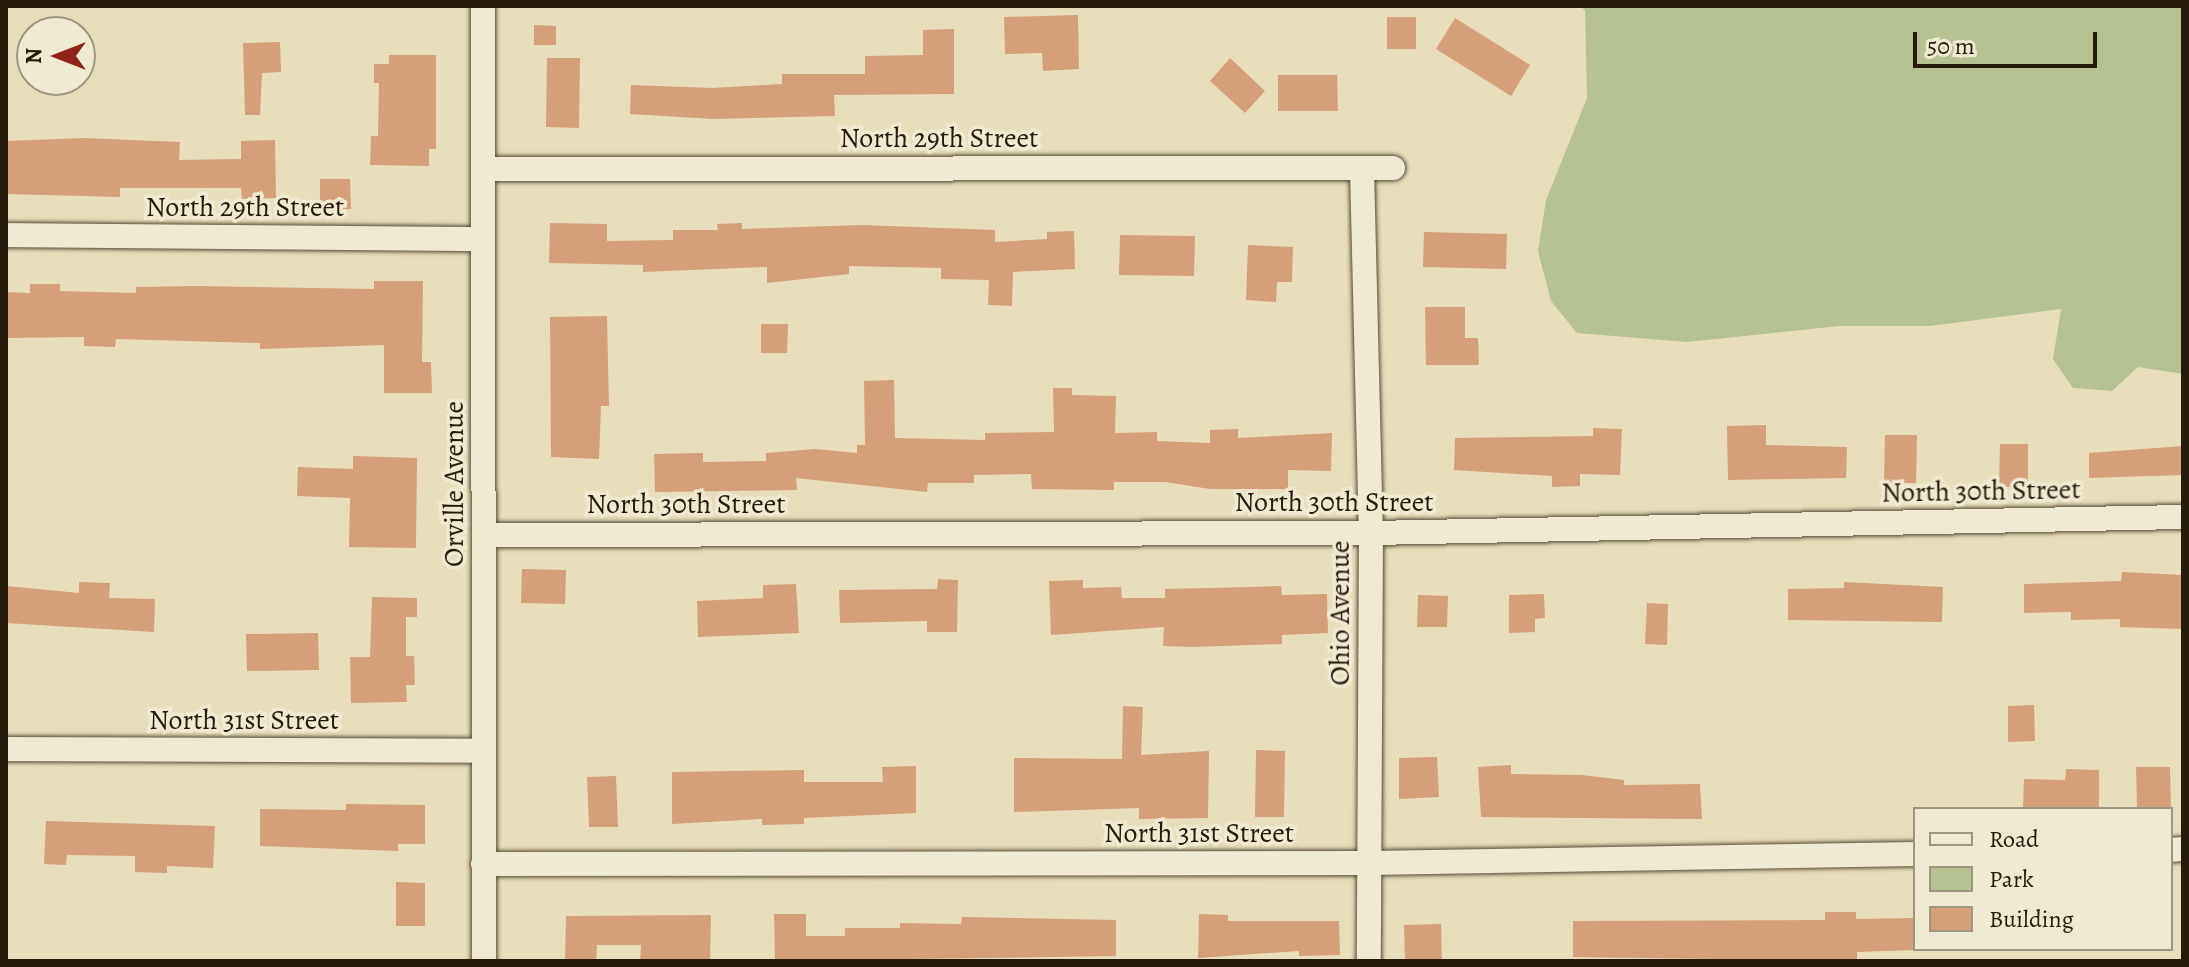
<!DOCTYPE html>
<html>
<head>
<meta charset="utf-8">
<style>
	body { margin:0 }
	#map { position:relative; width:2189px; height:967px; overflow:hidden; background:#e9debb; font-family:Alegreya,serif }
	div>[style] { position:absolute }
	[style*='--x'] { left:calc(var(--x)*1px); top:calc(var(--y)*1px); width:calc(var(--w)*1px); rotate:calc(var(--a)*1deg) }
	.green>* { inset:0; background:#b5c191 }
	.building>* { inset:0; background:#d49f79 }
	.roads { filter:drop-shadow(0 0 2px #574b36) drop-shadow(0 0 2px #574b36) }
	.street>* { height:24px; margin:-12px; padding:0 12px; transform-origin:12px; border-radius:12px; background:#f1ead3 }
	span { translate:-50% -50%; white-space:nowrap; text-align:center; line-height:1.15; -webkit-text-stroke:7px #f1ead3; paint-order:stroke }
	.street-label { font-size:28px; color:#261a0a }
	.frame { position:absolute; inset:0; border:8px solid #261a0a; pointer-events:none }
	.legend { position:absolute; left:1913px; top:807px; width:260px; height:144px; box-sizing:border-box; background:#f1ead3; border:2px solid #a09783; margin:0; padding:10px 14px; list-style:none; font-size:24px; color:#261a0a }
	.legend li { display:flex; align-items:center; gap:16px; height:40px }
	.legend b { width:40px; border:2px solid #a09783 }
	.north { position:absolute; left:16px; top:16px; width:80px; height:80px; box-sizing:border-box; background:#f1ead3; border:2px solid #a09783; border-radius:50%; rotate:270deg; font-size:22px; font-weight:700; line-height:32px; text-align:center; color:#261a0a }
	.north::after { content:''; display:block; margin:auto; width:28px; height:36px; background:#8f2418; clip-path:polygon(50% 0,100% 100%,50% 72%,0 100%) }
	.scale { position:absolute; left:1913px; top:32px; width:184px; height:36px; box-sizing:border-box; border:4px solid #261a0a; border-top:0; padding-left:10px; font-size:24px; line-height:28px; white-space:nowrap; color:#261a0a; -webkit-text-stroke:6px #f1ead3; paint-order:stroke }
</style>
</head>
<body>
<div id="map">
	<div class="green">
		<i style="clip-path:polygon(1581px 6px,2183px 6px,2183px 374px,2138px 367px,2112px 391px,2073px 388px,2053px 359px,2061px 309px,1930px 326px,1839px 326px,1687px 342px,1577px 333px,1551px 301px,1538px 251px,1546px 200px,1587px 98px,1585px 11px)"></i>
	</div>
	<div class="building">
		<i style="clip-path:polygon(1078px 15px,1079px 69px,1043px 71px,1042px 53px,1005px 54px,1004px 17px)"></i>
		<i style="clip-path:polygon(1387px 17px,1416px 17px,1416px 49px,1387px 49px)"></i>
		<i style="clip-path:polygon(1455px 18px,1530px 65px,1511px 96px,1436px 49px)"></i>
		<i style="clip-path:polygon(534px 25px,556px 26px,556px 45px,534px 45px)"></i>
		<i style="clip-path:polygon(954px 29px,954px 94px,834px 95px,835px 116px,713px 119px,630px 114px,631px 85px,712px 88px,782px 84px,782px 74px,865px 74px,865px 56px,923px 55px,923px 30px)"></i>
		<i style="clip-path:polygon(280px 42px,281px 72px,262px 73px,260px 115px,245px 115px,243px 43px)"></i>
		<i style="clip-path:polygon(389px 55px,436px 55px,436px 149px,429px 149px,429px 166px,370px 165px,371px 136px,378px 136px,379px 83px,374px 83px,374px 64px,389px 64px)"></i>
		<i style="clip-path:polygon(547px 58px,580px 58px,579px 128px,546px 127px)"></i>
		<i style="clip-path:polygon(1230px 58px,1265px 91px,1245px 113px,1210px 81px)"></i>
		<i style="clip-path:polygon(1278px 75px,1337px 75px,1338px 111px,1278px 111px)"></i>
		<i style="clip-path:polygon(84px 138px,180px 142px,179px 160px,241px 159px,241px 141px,275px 140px,276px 198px,242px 199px,241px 188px,120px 188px,120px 197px,6px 194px,6px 141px)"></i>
		<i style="clip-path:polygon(320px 179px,350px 179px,351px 209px,320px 209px)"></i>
		<i style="clip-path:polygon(550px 223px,607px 224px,607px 241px,673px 240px,673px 230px,718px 230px,717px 224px,742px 223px,742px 229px,862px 225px,995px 230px,995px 242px,1047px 239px,1047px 232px,1074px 231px,1075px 269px,1013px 272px,1012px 306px,988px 305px,989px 280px,941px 279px,941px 268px,849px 266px,849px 274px,767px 283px,767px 267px,643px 272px,643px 265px,549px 263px)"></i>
		<i style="clip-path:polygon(1424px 232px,1507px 234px,1506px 269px,1423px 267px)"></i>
		<i style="clip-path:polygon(1120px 235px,1195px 236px,1194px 276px,1119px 275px)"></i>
		<i style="clip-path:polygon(1248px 245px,1293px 247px,1292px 282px,1277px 282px,1276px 302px,1246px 300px)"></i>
		<i style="clip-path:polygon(374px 281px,423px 281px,422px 362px,431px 362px,432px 393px,384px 393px,384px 345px,260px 349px,260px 343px,116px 339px,115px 347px,84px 346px,84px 337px,6px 338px,6px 292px,30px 293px,30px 284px,60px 284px,60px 291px,136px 293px,136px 287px,196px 286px,374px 289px)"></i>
		<i style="clip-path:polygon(1425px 307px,1465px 307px,1465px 338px,1478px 338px,1479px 365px,1426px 365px)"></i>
		<i style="clip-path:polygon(607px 316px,609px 406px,601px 406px,599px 459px,551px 457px,550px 317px)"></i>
		<i style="clip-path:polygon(761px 324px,788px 324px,787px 353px,761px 353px)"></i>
		<i style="clip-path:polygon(894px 380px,895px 438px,985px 440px,985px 433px,1054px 432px,1053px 388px,1072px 388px,1072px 395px,1116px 396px,1115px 433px,1157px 432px,1157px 441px,1210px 443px,1210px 430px,1238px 429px,1238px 438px,1332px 433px,1331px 471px,1288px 470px,1288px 489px,1210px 489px,1165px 482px,1114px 482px,1114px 490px,1032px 489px,1031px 474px,974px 475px,974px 483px,928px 483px,927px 492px,796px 478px,797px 490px,655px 492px,654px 454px,703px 453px,703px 462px,766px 461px,766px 453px,815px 449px,857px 453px,857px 445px,865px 445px,864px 381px)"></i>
		<i style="clip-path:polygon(1766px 425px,1766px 445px,1847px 447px,1846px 478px,1728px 480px,1727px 426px)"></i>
		<i style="clip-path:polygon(1593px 428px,1622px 429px,1620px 475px,1580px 474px,1580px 486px,1552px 487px,1552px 476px,1454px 470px,1455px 438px,1593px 436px)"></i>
		<i style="clip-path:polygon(1885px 435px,1917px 435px,1916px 483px,1884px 483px)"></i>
		<i style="clip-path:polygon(2000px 444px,2028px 444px,2028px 487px,1999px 487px)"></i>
		<i style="clip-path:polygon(2183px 446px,2183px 475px,2089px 478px,2089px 453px)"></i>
		<i style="clip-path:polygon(353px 456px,417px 458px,416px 548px,349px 547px,350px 498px,297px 496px,298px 467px,353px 469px)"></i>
		<i style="clip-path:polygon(522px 569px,566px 570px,565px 604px,521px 603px)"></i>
		<i style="clip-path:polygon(2122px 572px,2183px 575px,2183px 629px,2120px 627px,2120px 619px,2071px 620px,2071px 612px,2024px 613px,2024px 584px,2121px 581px)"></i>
		<i style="clip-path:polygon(938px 579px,958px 580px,957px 632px,927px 632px,927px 621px,840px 623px,839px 590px,937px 589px)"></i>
		<i style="clip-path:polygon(1083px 580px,1083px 588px,1121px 587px,1122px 598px,1165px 598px,1165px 589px,1251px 587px,1281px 586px,1282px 595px,1327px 594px,1328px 633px,1282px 635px,1282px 644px,1193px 647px,1163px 646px,1164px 627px,1051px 635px,1049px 581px)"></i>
		<i style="clip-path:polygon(79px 582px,110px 583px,109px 598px,155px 599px,154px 632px,6px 623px,6px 586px,79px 593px)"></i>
		<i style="clip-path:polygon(1844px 582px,1943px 587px,1942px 622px,1788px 620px,1788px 589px,1844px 588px)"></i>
		<i style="clip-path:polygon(796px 584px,799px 633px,698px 637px,697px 601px,763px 598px,763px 585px)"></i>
		<i style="clip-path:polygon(1544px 594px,1545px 618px,1535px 619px,1535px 632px,1509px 633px,1509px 595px)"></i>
		<i style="clip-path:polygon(1418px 595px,1448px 596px,1447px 627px,1417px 627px)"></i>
		<i style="clip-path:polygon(372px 597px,417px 598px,417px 617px,406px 617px,406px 656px,414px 656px,415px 685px,406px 685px,407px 702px,351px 703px,350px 657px,370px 657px)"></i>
		<i style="clip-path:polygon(1647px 603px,1668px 604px,1667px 645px,1645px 644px)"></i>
		<i style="clip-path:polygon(318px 633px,319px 670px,247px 671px,246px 634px)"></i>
		<i style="clip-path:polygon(2034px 705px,2035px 741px,2008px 742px,2008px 706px)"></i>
		<i style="clip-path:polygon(1123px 706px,1143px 707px,1141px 755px,1209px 751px,1208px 818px,1139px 819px,1139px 808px,1014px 812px,1014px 758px,1122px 759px)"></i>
		<i style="clip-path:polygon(1256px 750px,1285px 751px,1284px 817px,1255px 817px)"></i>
		<i style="clip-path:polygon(1437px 757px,1439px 797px,1399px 799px,1399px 758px)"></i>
		<i style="clip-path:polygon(1511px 765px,1511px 774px,1582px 775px,1624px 780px,1624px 785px,1700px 784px,1702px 819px,1481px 817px,1478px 767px)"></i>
		<i style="clip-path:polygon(916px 766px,916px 813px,804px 818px,804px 824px,762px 825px,762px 819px,672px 824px,672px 772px,804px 770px,804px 782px,883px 782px,882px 767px)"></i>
		<i style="clip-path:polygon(2136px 767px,2170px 767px,2171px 809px,2137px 809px)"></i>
		<i style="clip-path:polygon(2066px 769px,2099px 770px,2099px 809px,2023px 809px,2024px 779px,2065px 780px)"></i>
		<i style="clip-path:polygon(616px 776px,618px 827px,589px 827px,587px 777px)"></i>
		<i style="clip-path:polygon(346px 804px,425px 805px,425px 844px,398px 844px,398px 851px,260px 846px,260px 809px,346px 810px)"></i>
		<i style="clip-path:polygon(46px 821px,215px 826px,213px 868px,167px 866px,167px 873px,135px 872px,135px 856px,67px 855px,66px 865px,44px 864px)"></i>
		<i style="clip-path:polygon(396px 882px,425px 883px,425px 926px,396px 926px)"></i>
		<i style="clip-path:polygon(1825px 912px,1856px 912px,1856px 919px,1914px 918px,1915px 950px,1857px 952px,1857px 961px,1573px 957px,1573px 921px,1825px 920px)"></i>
		<i style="clip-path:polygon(774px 914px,806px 914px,806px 936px,845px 936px,845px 928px,900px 928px,900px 923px,961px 924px,962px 917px,1116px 920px,1116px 956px,775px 961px)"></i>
		<i style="clip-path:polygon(1199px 914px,1228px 915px,1228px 921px,1339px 921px,1340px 955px,1299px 956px,1299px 951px,1198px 958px)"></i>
		<i style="clip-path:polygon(711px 915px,710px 961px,640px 961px,641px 945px,597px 945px,596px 961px,565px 961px,566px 916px)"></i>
		<i style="clip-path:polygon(1441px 924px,1442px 961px,1405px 961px,1404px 925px)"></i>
	</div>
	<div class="roads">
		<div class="street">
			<i style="--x:483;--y:6;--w:955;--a:89.94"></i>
			<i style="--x:484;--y:169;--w:909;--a:-0.06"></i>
			<i style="--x:1362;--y:169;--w:364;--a:88.6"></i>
			<i style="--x:1371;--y:533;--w:428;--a:90.3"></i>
			<i style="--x:6;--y:235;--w:477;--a:0.5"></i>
			<i style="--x:485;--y:535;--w:886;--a:-0.13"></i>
			<i style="--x:1371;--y:533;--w:812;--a:-1.13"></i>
			<i style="--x:6;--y:749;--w:477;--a:0.2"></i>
			<i style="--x:2171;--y:850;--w:12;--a:-5"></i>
			<i style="--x:483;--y:864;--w:886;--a:-0.06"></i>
			<i style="--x:1369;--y:863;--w:546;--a:-0.94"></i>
		</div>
	</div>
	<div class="street-label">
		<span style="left:939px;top:138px">North 29th Street</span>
		<span style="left:245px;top:207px">North 29th Street</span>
		<span style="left:454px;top:484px;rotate:-90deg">Orville Avenue</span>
		<span style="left:1981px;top:491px;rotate:-1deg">North 30th Street</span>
		<span style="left:1334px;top:502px">North 30th Street</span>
		<span style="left:686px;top:504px">North 30th Street</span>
		<span style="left:1340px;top:613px;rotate:-90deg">Ohio Avenue</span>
		<span style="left:244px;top:720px">North 31st Street</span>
		<span style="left:1199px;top:833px">North 31st Street</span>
	</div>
	<div class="frame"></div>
	<ul class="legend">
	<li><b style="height:10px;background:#f1ead3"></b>Road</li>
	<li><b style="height:22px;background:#b5c191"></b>Park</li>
	<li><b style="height:22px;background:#d49f79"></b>Building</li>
	</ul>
	<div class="north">N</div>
	<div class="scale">50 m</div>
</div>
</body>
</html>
